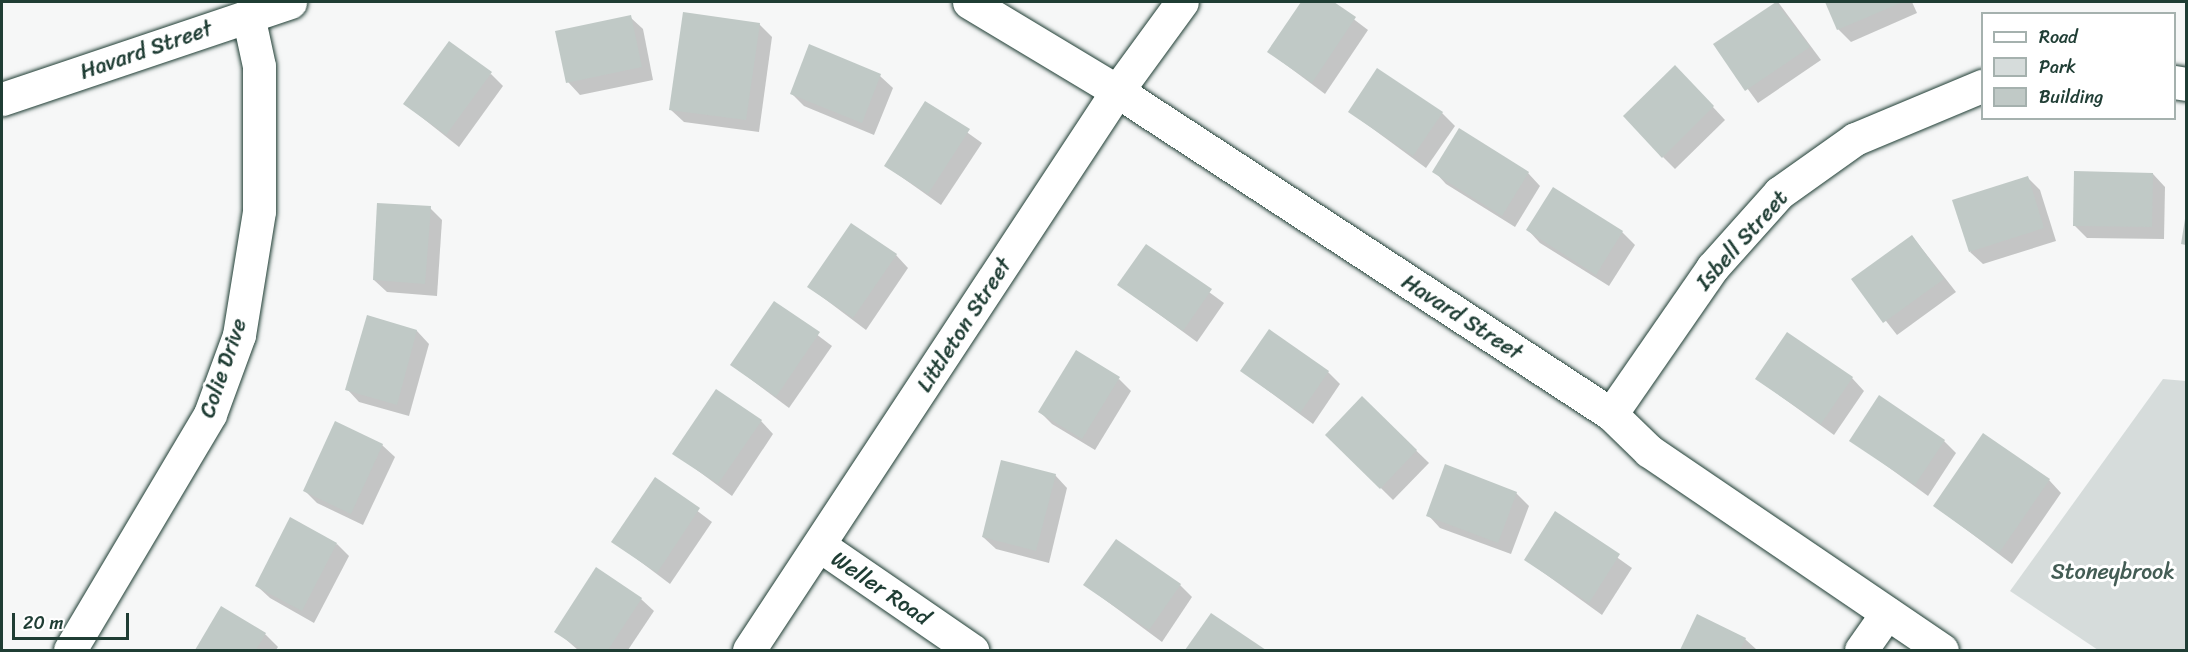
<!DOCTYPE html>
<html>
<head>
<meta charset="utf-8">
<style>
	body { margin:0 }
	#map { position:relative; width:2188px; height:652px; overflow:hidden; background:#f6f7f7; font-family:Sriracha,sans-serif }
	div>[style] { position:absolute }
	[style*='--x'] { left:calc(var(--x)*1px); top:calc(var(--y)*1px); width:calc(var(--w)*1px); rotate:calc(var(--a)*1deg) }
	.green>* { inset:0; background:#d6dcdb }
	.shadow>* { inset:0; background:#0003 }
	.building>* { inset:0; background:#c0c9c6 }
	.roads { filter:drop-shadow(0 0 2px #1f3d34) drop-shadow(0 0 2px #1f3d34) }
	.minor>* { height:33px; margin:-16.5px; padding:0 16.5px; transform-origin:16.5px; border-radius:16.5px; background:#fff }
	.tertiary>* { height:33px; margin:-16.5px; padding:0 16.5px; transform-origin:16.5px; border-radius:16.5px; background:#fff }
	span { translate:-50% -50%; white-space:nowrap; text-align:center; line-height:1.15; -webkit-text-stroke:6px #fff; paint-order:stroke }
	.street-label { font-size:22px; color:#1f3d34 }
	.park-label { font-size:22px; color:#445d55 }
	.frame { position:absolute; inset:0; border:3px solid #1f3d34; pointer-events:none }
	.legend { position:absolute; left:1981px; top:12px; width:195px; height:108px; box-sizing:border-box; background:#fff; border:2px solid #a5b1ae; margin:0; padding:8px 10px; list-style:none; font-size:18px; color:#1f3d34 }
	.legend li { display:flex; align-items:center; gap:12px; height:30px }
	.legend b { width:30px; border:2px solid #a5b1ae }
	.scale { position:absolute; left:12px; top:613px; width:117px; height:27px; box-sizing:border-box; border:3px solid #1f3d34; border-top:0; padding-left:8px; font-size:18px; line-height:21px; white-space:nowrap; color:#1f3d34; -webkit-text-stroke:4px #fff; paint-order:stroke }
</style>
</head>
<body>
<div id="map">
	<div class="green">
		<i style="clip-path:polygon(2163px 379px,2186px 381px,2186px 650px,2098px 650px,2010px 591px)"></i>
	</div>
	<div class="shadow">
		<i style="clip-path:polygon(1303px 2px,1331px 2px,1368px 30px,1325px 94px,1269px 52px)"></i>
		<i style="clip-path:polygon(1778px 2px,1821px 60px,1758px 103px,1715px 44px)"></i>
		<i style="clip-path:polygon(1826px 2px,1912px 2px,1917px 13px,1851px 42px,1838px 29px)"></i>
		<i style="clip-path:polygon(630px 17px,643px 29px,653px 80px,580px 95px,568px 82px)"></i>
		<i style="clip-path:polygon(759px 24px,772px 37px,759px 132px,684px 122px,671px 110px)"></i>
		<i style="clip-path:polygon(810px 46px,880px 76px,893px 88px,874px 135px,804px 106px,792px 94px)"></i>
		<i style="clip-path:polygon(491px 74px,503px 86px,459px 147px,405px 104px)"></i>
		<i style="clip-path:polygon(1687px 79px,1725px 120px,1675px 169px,1663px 157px)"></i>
		<i style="clip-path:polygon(926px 103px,982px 143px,941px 205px,886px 166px)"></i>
		<i style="clip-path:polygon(1350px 112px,1442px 113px,1455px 126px,1426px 168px)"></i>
		<i style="clip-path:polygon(1434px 171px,1528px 173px,1540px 186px,1515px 227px,1446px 184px)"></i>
		<i style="clip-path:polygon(2153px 174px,2165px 187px,2164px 239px,2087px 238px,2074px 225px)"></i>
		<i style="clip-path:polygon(2028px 178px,2040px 190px,2056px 241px,1983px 264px,1970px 252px)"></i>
		<i style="clip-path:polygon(430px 208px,442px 220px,437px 296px,387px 292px,374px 280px)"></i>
		<i style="clip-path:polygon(1528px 230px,1622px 232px,1635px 245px,1609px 286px,1540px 243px)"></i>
		<i style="clip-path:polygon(1912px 236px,1956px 292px,1897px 335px,1853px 279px)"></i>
		<i style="clip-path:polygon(1146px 246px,1224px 303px,1197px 342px,1119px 285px)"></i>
		<i style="clip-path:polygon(896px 255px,908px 268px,866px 330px,809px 287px)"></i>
		<i style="clip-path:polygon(775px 303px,832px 346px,789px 408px,732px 365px)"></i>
		<i style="clip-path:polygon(368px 317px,417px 331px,429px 344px,409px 416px,359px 402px,347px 389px)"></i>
		<i style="clip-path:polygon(1242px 371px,1328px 372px,1340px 384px,1313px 424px)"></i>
		<i style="clip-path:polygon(1852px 378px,1864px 391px,1834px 435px,1757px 379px)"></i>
		<i style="clip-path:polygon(1119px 379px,1131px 391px,1095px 450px,1052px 424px,1040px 412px)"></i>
		<i style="clip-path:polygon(1362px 398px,1429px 463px,1393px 500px,1327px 435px)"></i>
		<i style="clip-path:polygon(761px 421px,773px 434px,732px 496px,674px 453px)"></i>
		<i style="clip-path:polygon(1851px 440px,1944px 441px,1956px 453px,1928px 496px)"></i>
		<i style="clip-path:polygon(382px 445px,395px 457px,363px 525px,317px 503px,305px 491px)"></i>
		<i style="clip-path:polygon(1055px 475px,1067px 488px,1049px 563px,996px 549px,983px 537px)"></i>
		<i style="clip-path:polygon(655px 479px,712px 522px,670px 584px,613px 541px)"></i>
		<i style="clip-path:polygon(2049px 480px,2061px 493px,2012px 564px,1935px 506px)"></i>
		<i style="clip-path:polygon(1516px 493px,1529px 506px,1511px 554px,1440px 528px,1428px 515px)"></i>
		<i style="clip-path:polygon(1556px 514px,1632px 568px,1602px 615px,1526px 560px)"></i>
		<i style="clip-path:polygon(337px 544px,349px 556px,314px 623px,270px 598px,257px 586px)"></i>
		<i style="clip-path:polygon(1085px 585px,1180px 585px,1192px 597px,1162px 642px)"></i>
		<i style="clip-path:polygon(641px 599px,654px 611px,628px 650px,578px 650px,556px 631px)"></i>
		<i style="clip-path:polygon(221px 608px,266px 635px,278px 647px,276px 650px,197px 650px)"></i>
		<i style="clip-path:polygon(1212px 615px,1263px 650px,1187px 650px)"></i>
		<i style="clip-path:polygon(1698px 616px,1745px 639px,1757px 650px,1682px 650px)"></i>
	</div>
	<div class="building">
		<i style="clip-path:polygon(1301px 2px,1334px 2px,1356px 17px,1312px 83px,1267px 52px)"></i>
		<i style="clip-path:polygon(1776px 2px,1810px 47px,1745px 91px,1713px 44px)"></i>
		<i style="clip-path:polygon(1825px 2px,1903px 2px,1837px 30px)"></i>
		<i style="clip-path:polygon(683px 12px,760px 23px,746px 120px,669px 110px)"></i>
		<i style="clip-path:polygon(631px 15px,642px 67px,566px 83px,555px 31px)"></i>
		<i style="clip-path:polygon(449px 41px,492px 72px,446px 135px,403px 104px)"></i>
		<i style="clip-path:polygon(809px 44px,881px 74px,862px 123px,790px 94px)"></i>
		<i style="clip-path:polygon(1675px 65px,1714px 106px,1662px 158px,1623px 116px)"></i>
		<i style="clip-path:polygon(1377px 68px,1443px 112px,1413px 156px,1348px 112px)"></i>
		<i style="clip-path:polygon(925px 101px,970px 129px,928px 194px,884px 166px)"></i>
		<i style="clip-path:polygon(1459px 128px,1529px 172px,1502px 216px,1432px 172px)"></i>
		<i style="clip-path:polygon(2074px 171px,2153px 173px,2152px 227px,2073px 226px)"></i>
		<i style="clip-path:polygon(2028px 176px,2044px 228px,1969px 252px,1952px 200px)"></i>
		<i style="clip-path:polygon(1553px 187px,1623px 231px,1596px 275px,1526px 230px)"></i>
		<i style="clip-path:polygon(377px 203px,431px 206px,425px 284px,373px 280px)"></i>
		<i style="clip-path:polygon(2185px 219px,2186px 219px,2186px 245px,2181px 244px)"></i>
		<i style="clip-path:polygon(851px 223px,897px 254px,853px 318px,807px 287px)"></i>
		<i style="clip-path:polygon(1912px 235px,1944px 279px,1883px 323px,1851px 279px)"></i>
		<i style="clip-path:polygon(1146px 244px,1212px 289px,1183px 331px,1117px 285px)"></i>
		<i style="clip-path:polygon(774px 301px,820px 332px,776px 397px,730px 365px)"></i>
		<i style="clip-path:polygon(367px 315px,417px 330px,397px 405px,345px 390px)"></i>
		<i style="clip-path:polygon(1269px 329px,1329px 371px,1300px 413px,1240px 371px)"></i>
		<i style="clip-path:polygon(1787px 332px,1853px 377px,1821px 424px,1755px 379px)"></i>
		<i style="clip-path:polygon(1076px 350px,1120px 377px,1082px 439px,1038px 412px)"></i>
		<i style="clip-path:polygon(716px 389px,762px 420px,718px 484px,672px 454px)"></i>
		<i style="clip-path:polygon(1879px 395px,1945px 440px,1915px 485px,1849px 441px)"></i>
		<i style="clip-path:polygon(1362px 396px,1417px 450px,1380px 489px,1325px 435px)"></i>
		<i style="clip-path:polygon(335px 421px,383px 444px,351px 514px,303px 491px)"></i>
		<i style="clip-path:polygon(1983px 433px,2050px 479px,1999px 553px,1933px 506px)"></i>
		<i style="clip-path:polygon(1001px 460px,1056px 474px,1036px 551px,982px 537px)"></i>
		<i style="clip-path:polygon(1445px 464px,1517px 492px,1498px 543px,1426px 516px)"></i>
		<i style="clip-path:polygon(655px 477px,700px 508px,657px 573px,611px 542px)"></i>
		<i style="clip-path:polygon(1555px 511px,1620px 554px,1589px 603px,1524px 560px)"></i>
		<i style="clip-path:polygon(290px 517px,337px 543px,302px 611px,255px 586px)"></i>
		<i style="clip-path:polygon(1116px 539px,1181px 584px,1149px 630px,1083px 585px)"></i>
		<i style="clip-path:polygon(596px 567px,642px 598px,608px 650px,582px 650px,554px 632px)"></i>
		<i style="clip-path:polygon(221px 606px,266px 633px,256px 650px,195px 650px)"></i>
		<i style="clip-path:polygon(1211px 613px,1266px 650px,1185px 650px)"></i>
		<i style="clip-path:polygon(1697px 614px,1746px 638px,1740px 650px,1680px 650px)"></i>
	</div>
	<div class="roads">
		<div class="minor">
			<i style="--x:2174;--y:82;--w:12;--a:9"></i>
			<i style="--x:1611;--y:414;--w:178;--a:-55.3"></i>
			<i style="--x:1712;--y:268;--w:101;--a:-48.2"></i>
			<i style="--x:1779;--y:193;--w:93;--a:-35.4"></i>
			<i style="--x:1855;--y:139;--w:138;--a:-22.7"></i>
			<i style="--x:819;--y:545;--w:186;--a:34.5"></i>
			<i style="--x:749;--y:650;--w:669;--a:-56.64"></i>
			<i style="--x:1117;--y:91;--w:110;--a:-53.9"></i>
			<i style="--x:1861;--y:650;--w:45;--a:-54.9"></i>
		</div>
		<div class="tertiary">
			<i style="--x:969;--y:2;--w:173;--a:31"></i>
			<i style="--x:1117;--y:91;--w:590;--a:33.18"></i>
			<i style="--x:1611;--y:414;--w:53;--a:44.2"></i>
			<i style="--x:1649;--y:451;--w:354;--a:34.2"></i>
			<i style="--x:2;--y:99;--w:304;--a:-18.6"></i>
			<i style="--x:70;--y:650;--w:274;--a:-59.3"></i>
			<i style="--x:210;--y:414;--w:84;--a:-69.8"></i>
			<i style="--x:239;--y:335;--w:126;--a:-80.8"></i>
			<i style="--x:259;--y:211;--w:145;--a:-90"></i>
			<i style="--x:259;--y:66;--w:52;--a:-102.2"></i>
		</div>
	</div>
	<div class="street-label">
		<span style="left:146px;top:50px;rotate:-19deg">Havard Street</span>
		<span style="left:1742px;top:240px;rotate:-48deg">Isbell Street</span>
		<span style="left:1462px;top:317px;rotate:33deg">Havard Street</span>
		<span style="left:964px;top:325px;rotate:-57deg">Littleton Street</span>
		<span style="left:223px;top:368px;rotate:-71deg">Colie Drive</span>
		<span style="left:881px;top:588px;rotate:34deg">Weller Road</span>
	</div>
	<div class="park-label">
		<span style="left:2113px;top:572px">Stoneybrook</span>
	</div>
	<div class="frame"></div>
	<ul class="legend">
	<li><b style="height:8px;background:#fff"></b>Road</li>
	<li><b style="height:16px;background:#d6dcdb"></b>Park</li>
	<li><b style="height:16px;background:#c0c9c6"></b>Building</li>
	</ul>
	<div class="scale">20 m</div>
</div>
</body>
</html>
